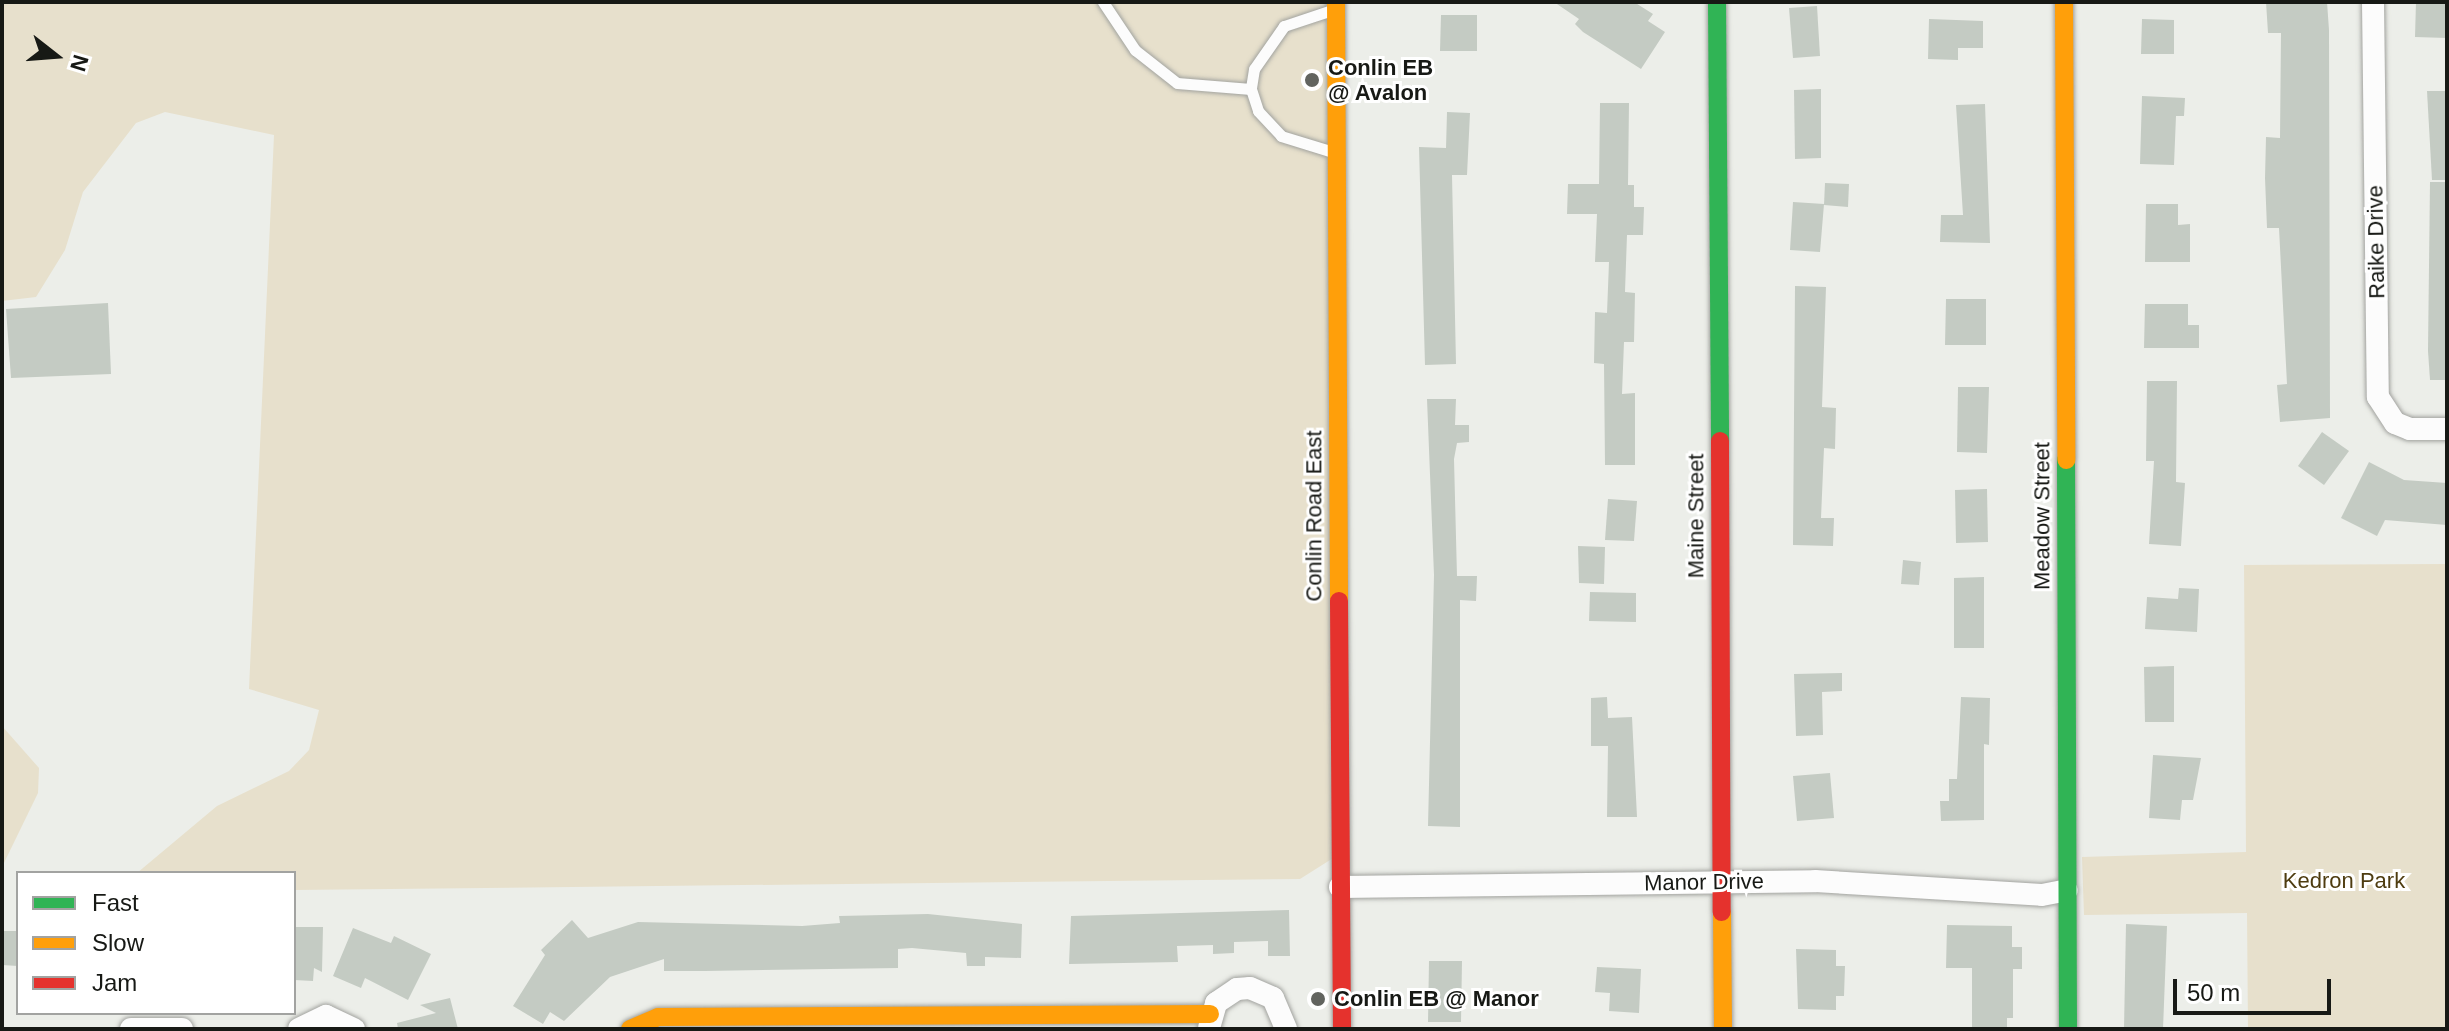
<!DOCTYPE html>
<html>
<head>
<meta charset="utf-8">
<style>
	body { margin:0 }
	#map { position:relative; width:2449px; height:1031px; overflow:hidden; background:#eceee9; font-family:Arial,sans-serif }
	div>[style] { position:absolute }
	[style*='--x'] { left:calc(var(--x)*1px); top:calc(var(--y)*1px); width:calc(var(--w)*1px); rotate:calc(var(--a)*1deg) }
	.green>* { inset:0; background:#e7e0cc }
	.building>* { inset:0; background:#c4cbc3 }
	.roads { filter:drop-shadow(0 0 2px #a2a39f) drop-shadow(0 0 2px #a2a39f) }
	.lane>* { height:11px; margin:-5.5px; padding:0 5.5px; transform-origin:5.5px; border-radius:5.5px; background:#fcfcfc }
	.street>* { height:22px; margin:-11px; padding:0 11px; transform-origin:11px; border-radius:11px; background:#fcfcfc }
	.fast>* { height:18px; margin:-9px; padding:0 9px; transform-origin:9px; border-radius:9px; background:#30b455 }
	.slow>* { height:18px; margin:-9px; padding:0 9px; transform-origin:9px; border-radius:9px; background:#ff9f0a }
	.jam>* { height:18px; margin:-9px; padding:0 9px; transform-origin:9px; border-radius:9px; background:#e5322d }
	.dots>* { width:22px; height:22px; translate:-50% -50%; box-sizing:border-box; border:4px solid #fff; border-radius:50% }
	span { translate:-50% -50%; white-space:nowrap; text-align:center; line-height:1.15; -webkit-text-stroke:6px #fff; paint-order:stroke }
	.poi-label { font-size:22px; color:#171915; font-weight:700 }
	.left { translate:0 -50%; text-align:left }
	.street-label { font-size:22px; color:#171915 }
	.park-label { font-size:22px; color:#4e3c10 }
	.frame { position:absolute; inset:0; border:4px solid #171915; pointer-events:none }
	.legend { position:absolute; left:16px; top:871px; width:280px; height:144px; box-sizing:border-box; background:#fff; border:2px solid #a2a3a1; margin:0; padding:10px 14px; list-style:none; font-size:24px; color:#171915 }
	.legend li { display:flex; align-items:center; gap:16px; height:40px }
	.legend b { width:40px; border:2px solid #a2a3a1 }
	.north { position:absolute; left:16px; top:16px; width:80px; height:80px; -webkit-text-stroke:6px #fff; paint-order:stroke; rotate:107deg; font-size:22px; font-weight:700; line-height:32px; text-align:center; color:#171915 }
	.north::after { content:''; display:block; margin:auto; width:28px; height:36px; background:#171915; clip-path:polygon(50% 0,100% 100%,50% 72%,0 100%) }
	.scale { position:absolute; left:2173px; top:979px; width:158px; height:36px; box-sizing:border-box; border:4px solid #171915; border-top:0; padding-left:10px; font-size:24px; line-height:28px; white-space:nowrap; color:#171915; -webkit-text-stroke:6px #fff; paint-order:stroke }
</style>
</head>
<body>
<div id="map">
	<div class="green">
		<i style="clip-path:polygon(2px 2px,1335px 2px,1338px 855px,1300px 879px,294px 890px,294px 873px,137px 873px,217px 806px,289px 771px,309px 750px,319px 710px,249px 689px,274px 135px,165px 112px,136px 123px,83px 192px,65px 250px,36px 297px,2px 301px)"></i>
		<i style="clip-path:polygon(2447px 564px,2447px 1029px,2248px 1029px,2247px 913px,2084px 915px,2082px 857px,2246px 852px,2244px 565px)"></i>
		<i style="clip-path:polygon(2px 726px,39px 768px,38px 793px,2px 867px)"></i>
	</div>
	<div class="building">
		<i style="clip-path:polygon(1554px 2px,1634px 2px,1653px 14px,1648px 21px,1665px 32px,1641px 69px,1583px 32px,1575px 24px,1579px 19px)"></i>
		<i style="clip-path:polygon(2266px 2px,2327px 2px,2329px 30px,2330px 418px,2280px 422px,2277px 385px,2287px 384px,2279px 228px,2267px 228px,2265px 178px,2266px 137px,2280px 138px,2281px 33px,2268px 33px)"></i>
		<i style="clip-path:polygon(2416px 2px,2447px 2px,2447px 38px,2415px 37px)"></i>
		<i style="clip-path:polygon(1817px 6px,1820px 56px,1793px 58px,1789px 8px)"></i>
		<i style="clip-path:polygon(1441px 15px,1477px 15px,1477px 51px,1440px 51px)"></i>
		<i style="clip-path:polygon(1929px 19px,1983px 21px,1983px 48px,1958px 48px,1958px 60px,1928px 59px)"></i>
		<i style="clip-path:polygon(2142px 19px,2174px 20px,2174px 54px,2141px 54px)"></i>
		<i style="clip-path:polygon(1821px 89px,1821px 158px,1795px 159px,1794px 90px)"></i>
		<i style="clip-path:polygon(2427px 91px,2447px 91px,2447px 180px,2432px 180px)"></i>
		<i style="clip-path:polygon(2142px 96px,2185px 98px,2184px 116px,2176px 116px,2174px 165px,2140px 164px)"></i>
		<i style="clip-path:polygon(1600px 103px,1629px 103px,1628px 185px,1634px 185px,1634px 207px,1644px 207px,1643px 235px,1627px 235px,1625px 292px,1635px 293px,1634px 342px,1624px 342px,1622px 394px,1635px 393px,1635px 465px,1605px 465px,1604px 364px,1594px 363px,1595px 312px,1607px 313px,1609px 262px,1595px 262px,1597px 214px,1567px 214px,1568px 184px,1599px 184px)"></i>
		<i style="clip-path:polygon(1985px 104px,1990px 243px,1940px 242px,1941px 215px,1963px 215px,1956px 105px)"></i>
		<i style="clip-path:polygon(1447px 112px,1470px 113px,1467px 175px,1452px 175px,1456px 364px,1425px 365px,1419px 147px,1446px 148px)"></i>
		<i style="clip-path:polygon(2430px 182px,2447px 182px,2447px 380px,2430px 380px,2428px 351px)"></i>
		<i style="clip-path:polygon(1825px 183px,1849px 184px,1848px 207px,1824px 205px)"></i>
		<i style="clip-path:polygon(1793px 202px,1824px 204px,1820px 252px,1790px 250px)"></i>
		<i style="clip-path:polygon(2146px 204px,2178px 204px,2178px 225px,2190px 224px,2190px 262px,2145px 262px)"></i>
		<i style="clip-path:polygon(1795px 286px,1826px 287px,1822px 407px,1836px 408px,1835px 449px,1824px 448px,1821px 518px,1834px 518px,1833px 546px,1793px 545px)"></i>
		<i style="clip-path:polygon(1946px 299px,1986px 299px,1986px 345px,1945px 345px)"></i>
		<i style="clip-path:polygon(108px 303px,111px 374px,11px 378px,6px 309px)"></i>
		<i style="clip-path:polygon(2145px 304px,2188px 304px,2188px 325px,2199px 325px,2199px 348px,2144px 348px)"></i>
		<i style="clip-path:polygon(2147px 381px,2177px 381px,2176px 482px,2185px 483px,2181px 546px,2149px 544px,2154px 461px,2146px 461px)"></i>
		<i style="clip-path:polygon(1958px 387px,1989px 387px,1987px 453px,1957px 452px)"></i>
		<i style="clip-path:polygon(1427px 399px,1456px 399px,1455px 425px,1469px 425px,1469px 442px,1457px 443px,1454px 459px,1457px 576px,1477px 576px,1476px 601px,1460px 600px,1460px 827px,1428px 826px,1434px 575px)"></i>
		<i style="clip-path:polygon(2322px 432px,2349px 451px,2324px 485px,2298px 466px)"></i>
		<i style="clip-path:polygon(2369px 462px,2404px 480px,2447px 483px,2447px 525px,2385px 520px,2377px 536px,2341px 518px)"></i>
		<i style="clip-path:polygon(1987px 489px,1988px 542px,1956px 543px,1955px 490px)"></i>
		<i style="clip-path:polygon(1608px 499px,1637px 501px,1634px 541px,1605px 540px)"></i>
		<i style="clip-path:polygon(1578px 546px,1605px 547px,1604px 584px,1579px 583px)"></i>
		<i style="clip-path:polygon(1903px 560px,1921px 562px,1919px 585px,1901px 584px)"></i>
		<i style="clip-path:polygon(1984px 577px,1984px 648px,1954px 648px,1954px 578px)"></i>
		<i style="clip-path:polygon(2179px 588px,2199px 589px,2197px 632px,2145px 629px,2147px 597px,2178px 599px)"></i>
		<i style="clip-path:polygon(1590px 592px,1636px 593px,1636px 622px,1589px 621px)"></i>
		<i style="clip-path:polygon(2174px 666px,2174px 722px,2145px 722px,2144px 667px)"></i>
		<i style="clip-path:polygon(1842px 673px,1842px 691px,1822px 692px,1823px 735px,1796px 736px,1794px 674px)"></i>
		<i style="clip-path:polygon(1607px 697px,1608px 718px,1632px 717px,1637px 817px,1607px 817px,1608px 746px,1591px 746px,1591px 698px)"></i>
		<i style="clip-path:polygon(1961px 697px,1990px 698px,1989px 745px,1984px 744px,1984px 820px,1941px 821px,1940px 801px,1949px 801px,1949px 779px,1957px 779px)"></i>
		<i style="clip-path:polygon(2153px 755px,2201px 758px,2193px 800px,2182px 800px,2180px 820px,2149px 818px)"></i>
		<i style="clip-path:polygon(1830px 773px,1834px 818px,1797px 821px,1793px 776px)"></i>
		<i style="clip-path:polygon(1289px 910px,1290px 956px,1268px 956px,1268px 941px,1234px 942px,1234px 953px,1213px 954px,1213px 945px,1177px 946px,1178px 962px,1069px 964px,1071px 916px)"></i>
		<i style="clip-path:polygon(928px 914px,1022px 924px,1021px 958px,985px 957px,985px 966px,967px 966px,966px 953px,912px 948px,898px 949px,898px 968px,705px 971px,664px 971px,664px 959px,610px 977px,564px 1021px,550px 1012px,543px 1024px,513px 1006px,545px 955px,541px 950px,572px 920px,588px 938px,638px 922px,802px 926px,840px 923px,839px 916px)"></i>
		<i style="clip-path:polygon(2126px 924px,2167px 926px,2163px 1029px,2124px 1029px)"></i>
		<i style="clip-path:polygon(1947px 925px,2012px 926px,2012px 947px,2022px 947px,2022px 969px,2013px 969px,2013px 1018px,2007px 1018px,2007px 1029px,1972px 1029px,1972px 968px,1946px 968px)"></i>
		<i style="clip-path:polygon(294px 927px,323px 927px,322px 972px,314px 968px,313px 981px,294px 980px)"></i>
		<i style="clip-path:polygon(353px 928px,391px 943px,394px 936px,431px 954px,408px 1000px,365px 978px,361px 988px,333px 976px)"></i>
		<i style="clip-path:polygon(2px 931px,18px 931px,18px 966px,2px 965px)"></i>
		<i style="clip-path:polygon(1796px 949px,1836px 950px,1836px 966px,1845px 966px,1844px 996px,1836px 996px,1836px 1010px,1798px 1009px)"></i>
		<i style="clip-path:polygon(1429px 961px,1462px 961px,1461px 1022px,1428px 1022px)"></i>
		<i style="clip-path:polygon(1597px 967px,1641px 969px,1639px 1013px,1609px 1011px,1610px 993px,1595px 992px)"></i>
		<i style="clip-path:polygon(450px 998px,458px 1029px,398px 1029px,397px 1023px,436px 1013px,420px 1005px)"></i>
	</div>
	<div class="roads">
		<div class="lane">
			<i style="--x:1103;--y:2;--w:58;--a:56.3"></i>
			<i style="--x:1135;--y:50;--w:53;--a:38.2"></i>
			<i style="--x:1177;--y:83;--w:74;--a:4.6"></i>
			<i style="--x:1332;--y:10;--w:51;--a:161.6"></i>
			<i style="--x:1284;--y:26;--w:52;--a:124.9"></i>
			<i style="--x:1254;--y:69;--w:20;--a:99"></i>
			<i style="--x:1251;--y:89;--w:23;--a:72"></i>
			<i style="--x:1258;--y:111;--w:34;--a:47"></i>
			<i style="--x:1281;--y:136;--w:54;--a:17.1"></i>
		</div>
		<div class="street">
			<i style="--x:2373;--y:2;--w:395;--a:89.3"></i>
			<i style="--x:2378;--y:397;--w:31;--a:57"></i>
			<i style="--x:2395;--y:423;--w:16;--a:22"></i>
			<i style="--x:2410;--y:429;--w:37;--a:0"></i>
			<i style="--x:1340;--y:887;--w:475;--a:-0.7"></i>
			<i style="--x:1815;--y:881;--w:227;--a:3.5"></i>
			<i style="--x:2042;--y:895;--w:25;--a:-11"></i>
			<i style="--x:1209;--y:1028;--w:26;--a:-74"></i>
			<i style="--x:1216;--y:1003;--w:25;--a:-34"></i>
			<i style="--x:1237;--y:989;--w:13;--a:-4"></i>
			<i style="--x:1250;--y:988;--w:25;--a:23"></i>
			<i style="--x:1273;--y:998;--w:34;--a:67"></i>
			<i style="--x:131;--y:1029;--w:51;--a:0"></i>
			<i style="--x:299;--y:1029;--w:30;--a:-26"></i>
			<i style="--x:326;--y:1016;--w:31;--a:25"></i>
		</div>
		<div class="fast">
			<i style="--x:1717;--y:2;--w:439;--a:89.6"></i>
			<i style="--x:2066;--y:460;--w:569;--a:89.8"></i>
		</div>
		<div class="slow">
			<i style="--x:1336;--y:2;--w:599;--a:89.71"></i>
			<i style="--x:2064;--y:2;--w:458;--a:89.7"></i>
			<i style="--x:1722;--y:912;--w:117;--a:89.5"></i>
			<i style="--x:630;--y:1029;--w:30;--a:-23"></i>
			<i style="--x:658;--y:1017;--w:552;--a:-0.31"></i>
		</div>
		<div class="jam">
			<i style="--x:1720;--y:441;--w:471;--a:89.8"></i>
			<i style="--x:1339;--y:601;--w:428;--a:89.6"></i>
		</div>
	</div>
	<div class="dots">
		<i style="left:1312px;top:80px;background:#62645f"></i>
		<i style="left:1318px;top:999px;background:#62645f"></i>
	</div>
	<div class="poi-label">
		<span class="left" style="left:1328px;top:80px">Conlin EB<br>@ Avalon</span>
		<span class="left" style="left:1334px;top:999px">Conlin EB @ Manor</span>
	</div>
	<div class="street-label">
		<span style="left:2376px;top:242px;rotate:-91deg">Raike Drive</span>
		<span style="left:1314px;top:516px;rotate:-90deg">Conlin Road East</span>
		<span style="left:1696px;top:516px;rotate:-90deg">Maine Street</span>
		<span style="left:2042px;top:516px;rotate:-90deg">Meadow Street</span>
		<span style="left:1704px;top:882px;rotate:-1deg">Manor Drive</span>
	</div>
	<div class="park-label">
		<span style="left:2344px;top:881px">Kedron Park</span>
	</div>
	<div class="frame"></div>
	<ul class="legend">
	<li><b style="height:10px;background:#30b455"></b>Fast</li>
	<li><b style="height:10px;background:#ff9f0a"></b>Slow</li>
	<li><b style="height:10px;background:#e5322d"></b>Jam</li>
	</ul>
	<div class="north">N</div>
	<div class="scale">50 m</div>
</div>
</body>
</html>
